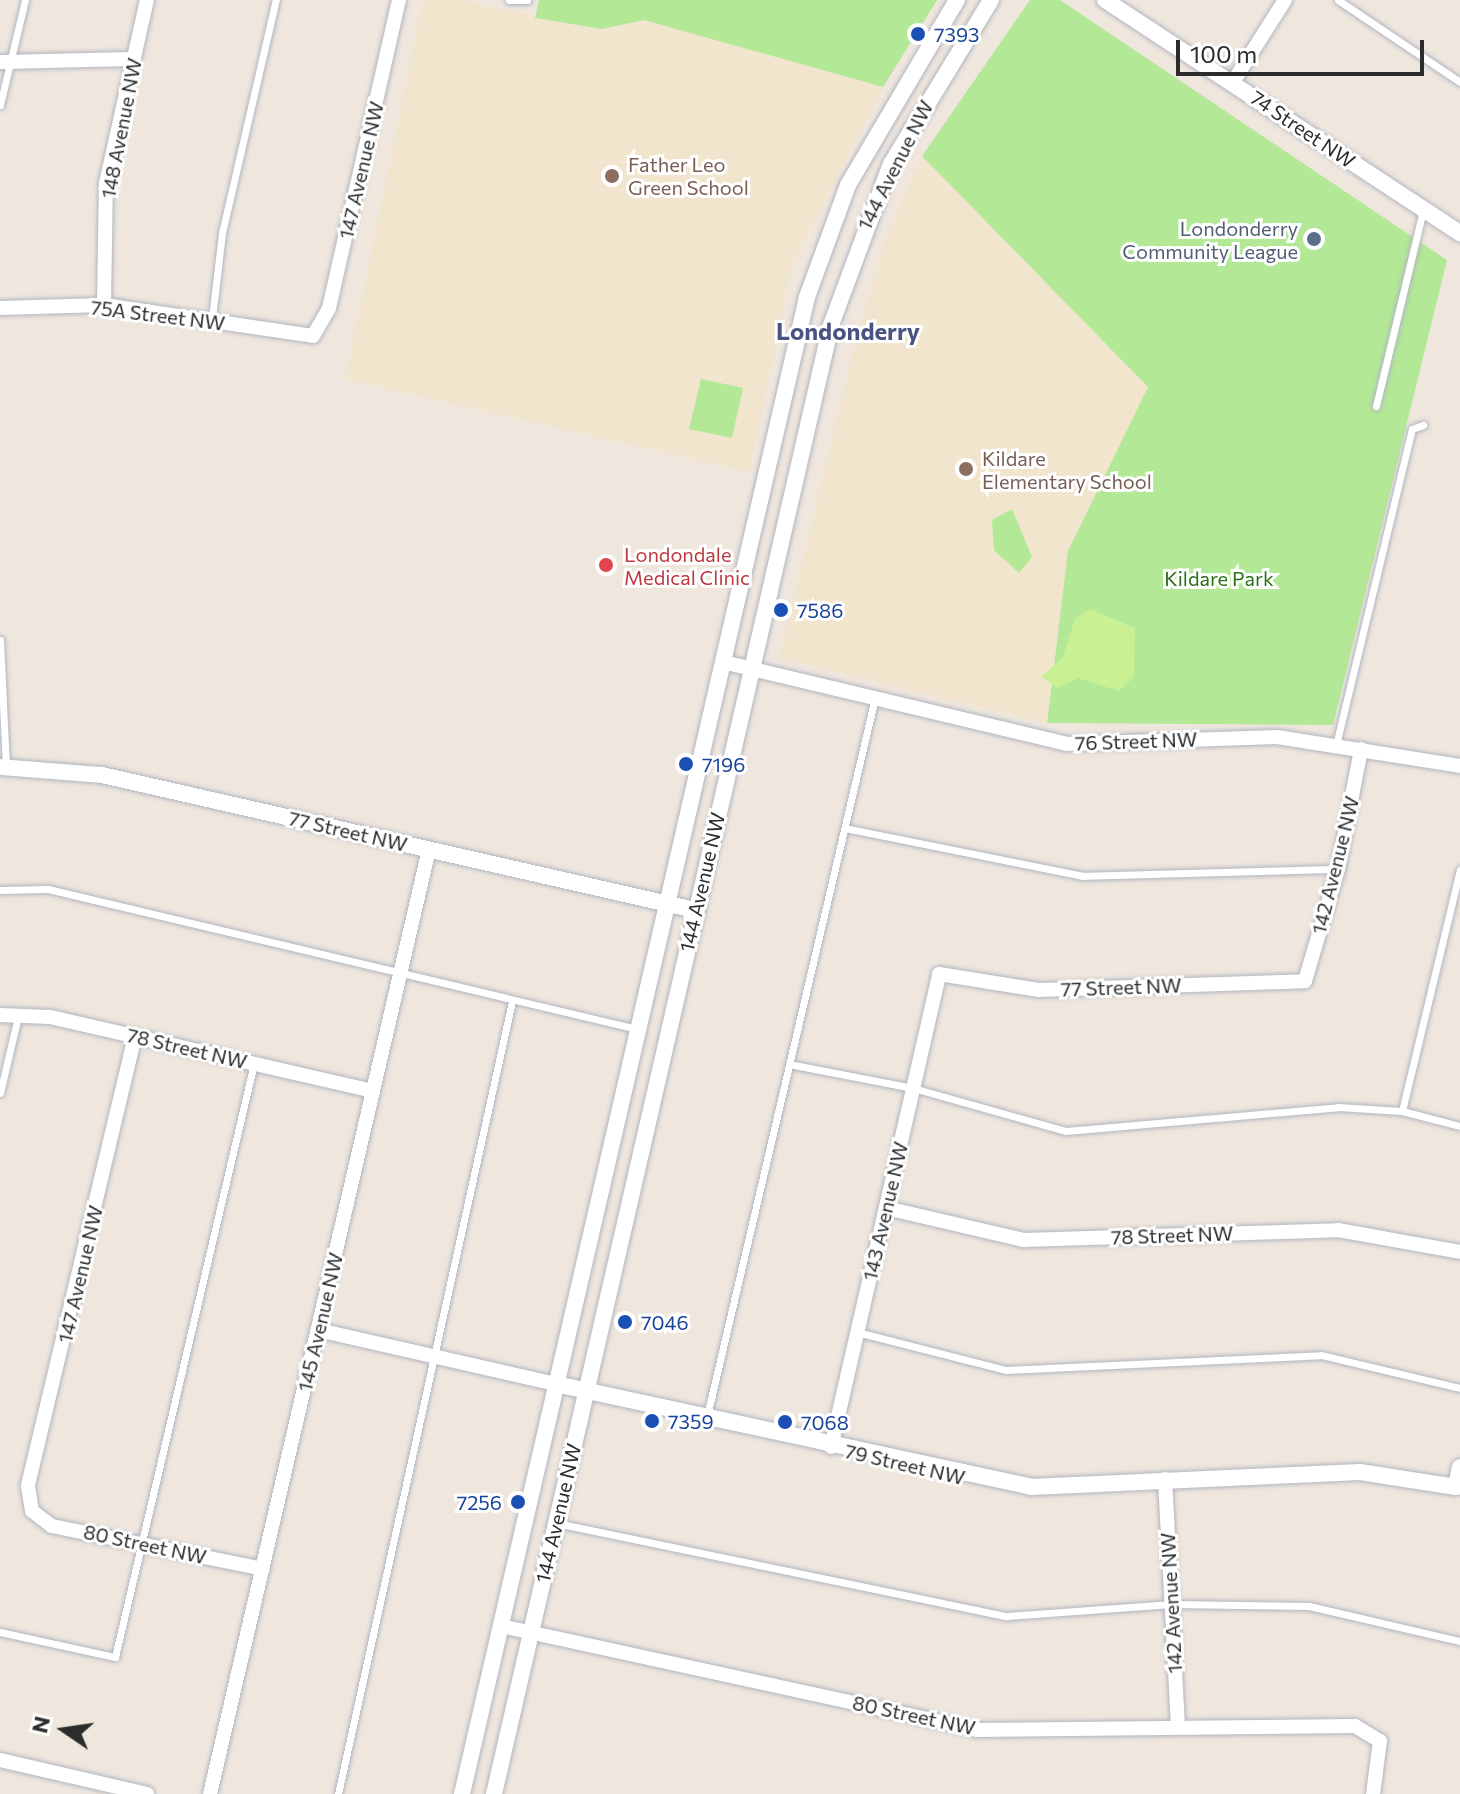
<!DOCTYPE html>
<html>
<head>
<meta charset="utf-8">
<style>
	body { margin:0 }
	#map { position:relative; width:1460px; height:1794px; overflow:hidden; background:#efe7de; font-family:Commissioner,sans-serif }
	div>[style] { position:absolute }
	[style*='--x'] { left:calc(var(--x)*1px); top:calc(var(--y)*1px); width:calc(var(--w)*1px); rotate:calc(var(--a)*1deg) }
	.education>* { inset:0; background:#f1e5cd }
	.green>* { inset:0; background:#b3e897 }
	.pitch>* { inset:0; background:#c9f093 }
	.roads { filter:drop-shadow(0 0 2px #b2b5c1) drop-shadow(0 0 2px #b2b5c1) }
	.service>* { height:7px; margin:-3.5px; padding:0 3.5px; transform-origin:3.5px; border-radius:3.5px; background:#fff }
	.minor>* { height:14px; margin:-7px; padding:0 7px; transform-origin:7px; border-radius:7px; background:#fff }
	.tertiary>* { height:16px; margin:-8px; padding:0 8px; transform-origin:8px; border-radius:8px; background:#fff }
	.dots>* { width:22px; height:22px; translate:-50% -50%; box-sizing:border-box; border:4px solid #fff; border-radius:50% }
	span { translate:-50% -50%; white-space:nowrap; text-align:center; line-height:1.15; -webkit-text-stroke:6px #fff; paint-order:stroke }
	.transit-label { font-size:20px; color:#164399 }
	.left { translate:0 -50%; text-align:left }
	.right { translate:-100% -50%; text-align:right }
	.street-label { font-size:20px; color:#2c2c2c }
	.education-label { font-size:20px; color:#785e54 }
	.service-label { font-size:20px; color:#4e5e75 }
	.health-label { font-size:20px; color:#be3a42 }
	.park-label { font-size:20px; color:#297016 }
	.quarter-label { font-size:24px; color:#495381; font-weight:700 }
	.north { position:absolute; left:24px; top:1690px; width:80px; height:80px; -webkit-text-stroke:6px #fff; paint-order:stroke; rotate:283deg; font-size:22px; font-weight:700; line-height:32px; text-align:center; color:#2c2c2c }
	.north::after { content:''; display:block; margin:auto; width:28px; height:36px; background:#2c2c2c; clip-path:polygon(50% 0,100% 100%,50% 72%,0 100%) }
	.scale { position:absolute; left:1176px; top:40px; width:248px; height:36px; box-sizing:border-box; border:4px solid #2c2c2c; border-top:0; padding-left:10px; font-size:24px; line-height:28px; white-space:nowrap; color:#2c2c2c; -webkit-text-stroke:6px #fff; paint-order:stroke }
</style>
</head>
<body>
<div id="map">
	<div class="education">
		<i style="clip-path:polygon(423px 0,458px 0,602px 29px,644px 20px,883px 87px,792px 265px,749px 472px,345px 379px)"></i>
		<i style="clip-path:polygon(922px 156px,1148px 387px,1068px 551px,1047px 723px,779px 658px,857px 334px,888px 232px)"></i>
	</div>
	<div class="green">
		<i style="clip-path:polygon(539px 0,937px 0,883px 87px,644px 20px,602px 29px,535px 18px)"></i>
		<i style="clip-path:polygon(1030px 0,1060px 0,1447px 260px,1333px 725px,1047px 723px,1068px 551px,1148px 387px,922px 156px)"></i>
		<i style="clip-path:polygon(701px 379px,743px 388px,732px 438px,689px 429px)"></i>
		<i style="clip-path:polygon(1012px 509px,1032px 557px,1019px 573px,994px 550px,992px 520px)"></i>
	</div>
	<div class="pitch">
		<i style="clip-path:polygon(1090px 609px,1135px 628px,1134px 677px,1119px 691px,1078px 678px,1058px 688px,1041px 677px,1063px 657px,1075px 619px)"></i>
	</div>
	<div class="roads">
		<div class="service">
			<i style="--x:509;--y:0;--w:18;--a:0"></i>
			<i style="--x:1338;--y:0;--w:147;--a:33.9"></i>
			<i style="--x:0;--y:105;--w:108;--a:-76.6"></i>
			<i style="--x:212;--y:318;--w:86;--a:-83.3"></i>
			<i style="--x:222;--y:233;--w:239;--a:-77"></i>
			<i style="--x:1376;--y:406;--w:202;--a:-76.5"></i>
			<i style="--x:0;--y:640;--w:126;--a:87.3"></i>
			<i style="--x:1336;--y:745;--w:325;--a:-76.5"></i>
			<i style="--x:1412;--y:429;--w:12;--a:-20"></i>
			<i style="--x:845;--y:828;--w:242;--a:11.4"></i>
			<i style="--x:1082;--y:876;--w:255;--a:-1.6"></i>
			<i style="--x:0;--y:890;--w:48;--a:-1.2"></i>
			<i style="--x:48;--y:889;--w:605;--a:13.37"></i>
			<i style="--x:789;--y:1064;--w:126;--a:11"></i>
			<i style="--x:913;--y:1088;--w:159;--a:15.7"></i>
			<i style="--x:1066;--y:1131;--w:273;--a:-5"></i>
			<i style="--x:1338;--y:1107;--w:64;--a:3.6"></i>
			<i style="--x:1402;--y:1111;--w:60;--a:14.5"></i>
			<i style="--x:0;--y:1093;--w:79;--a:-76.8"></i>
			<i style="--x:1402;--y:1111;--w:248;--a:-76.5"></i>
			<i style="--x:857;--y:1332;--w:154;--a:14.3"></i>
			<i style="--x:1006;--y:1370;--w:315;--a:-2.7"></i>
			<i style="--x:1321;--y:1355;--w:143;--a:13.4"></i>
			<i style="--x:707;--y:1416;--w:733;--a:-76.84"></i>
			<i style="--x:556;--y:1523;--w:460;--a:11.7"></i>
			<i style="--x:1007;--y:1616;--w:165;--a:-4.2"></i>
			<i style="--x:1172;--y:1604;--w:137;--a:0.8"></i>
			<i style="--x:1309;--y:1606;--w:155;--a:13.1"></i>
			<i style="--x:0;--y:1632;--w:118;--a:12.3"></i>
			<i style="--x:115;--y:1657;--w:610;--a:-76.83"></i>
			<i style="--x:338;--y:1794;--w:812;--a:-77.62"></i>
		</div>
		<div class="minor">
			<i style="--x:0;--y:62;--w:134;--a:-1.3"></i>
			<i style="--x:1233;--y:82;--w:97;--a:-57.6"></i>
			<i style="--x:104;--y:305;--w:122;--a:-89.1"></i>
			<i style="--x:106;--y:183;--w:188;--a:-77.4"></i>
			<i style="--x:0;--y:308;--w:104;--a:-1.7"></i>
			<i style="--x:104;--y:305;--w:211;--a:8.4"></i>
			<i style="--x:313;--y:336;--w:32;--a:-60"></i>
			<i style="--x:329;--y:308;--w:316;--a:-77.2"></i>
			<i style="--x:723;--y:662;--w:353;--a:13.4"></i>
			<i style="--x:1066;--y:744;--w:211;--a:-1.9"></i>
			<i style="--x:1277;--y:737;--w:185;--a:9"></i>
			<i style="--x:0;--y:1015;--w:50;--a:2.3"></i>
			<i style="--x:50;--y:1017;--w:330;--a:12.9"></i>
			<i style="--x:135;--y:1036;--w:463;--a:103.4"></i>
			<i style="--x:28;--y:1486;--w:25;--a:81"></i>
			<i style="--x:32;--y:1511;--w:25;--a:37"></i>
			<i style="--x:52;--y:1526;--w:215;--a:11.5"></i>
			<i style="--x:886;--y:1208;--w:142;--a:13.1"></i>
			<i style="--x:1024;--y:1240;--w:314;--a:-1.8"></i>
			<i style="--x:1338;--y:1230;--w:124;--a:10.2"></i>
			<i style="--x:318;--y:1330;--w:244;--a:12.8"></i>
			<i style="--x:831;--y:1447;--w:485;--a:-77.1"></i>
			<i style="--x:939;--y:974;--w:101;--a:9.1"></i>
			<i style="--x:1039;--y:990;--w:266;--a:-1.9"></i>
			<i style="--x:1305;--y:981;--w:117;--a:-73.6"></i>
			<i style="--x:1338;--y:869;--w:122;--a:-79.1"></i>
			<i style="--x:1165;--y:1479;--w:248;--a:87"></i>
			<i style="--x:501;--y:1626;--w:486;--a:12.3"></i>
			<i style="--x:976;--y:1730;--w:379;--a:-0.6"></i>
			<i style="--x:1355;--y:1726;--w:29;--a:31"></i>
			<i style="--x:1380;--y:1741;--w:53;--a:97.5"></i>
			<i style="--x:0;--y:1760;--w:151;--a:13"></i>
			<i style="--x:210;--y:1794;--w:970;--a:-76.95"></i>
		</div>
		<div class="tertiary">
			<i style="--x:1105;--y:0;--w:425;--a:33.3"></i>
			<i style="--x:0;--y:767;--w:102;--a:4.5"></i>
			<i style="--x:102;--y:775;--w:608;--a:12.83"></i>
			<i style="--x:556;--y:1384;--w:486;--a:12.2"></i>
			<i style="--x:1031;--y:1487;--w:329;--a:-2.6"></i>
			<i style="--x:1360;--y:1472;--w:97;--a:8.9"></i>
			<i style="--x:1456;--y:1487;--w:20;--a:-79"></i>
			<i style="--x:462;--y:1794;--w:1536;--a:-77.02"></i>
			<i style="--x:807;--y:297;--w:119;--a:-69.9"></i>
			<i style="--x:848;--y:185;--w:215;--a:-59.5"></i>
			<i style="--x:494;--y:1794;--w:1507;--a:-77.08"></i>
			<i style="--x:831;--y:325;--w:172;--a:-69.6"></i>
			<i style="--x:891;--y:164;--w:192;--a:-58.6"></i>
		</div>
	</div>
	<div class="dots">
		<i style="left:918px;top:34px;background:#1a4fb4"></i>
		<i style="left:612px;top:176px;background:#8d6e63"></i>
		<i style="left:1314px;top:239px;background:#5c6f8a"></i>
		<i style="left:966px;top:469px;background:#8d6e63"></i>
		<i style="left:606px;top:565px;background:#e0444e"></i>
		<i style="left:781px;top:610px;background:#1a4fb4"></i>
		<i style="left:686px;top:764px;background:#1a4fb4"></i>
		<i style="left:625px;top:1322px;background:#1a4fb4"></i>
		<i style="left:652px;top:1421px;background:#1a4fb4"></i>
		<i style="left:785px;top:1422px;background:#1a4fb4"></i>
		<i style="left:518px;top:1502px;background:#1a4fb4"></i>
	</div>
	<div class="transit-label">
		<span class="left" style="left:934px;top:34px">7393</span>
		<span class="left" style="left:797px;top:610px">7586</span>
		<span class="left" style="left:702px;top:764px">7196</span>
		<span class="left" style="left:641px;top:1322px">7046</span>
		<span class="left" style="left:668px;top:1421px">7359</span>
		<span class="left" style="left:801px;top:1422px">7068</span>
		<span class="right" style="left:502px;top:1502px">7256</span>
	</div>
	<div class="street-label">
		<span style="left:121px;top:128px;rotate:-79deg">148 Avenue NW</span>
		<span style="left:1303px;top:129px;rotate:34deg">74 Street NW</span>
		<span style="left:895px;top:165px;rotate:-63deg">144 Avenue NW</span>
		<span style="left:361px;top:170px;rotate:-77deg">147 Avenue NW</span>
		<span style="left:158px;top:315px;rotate:7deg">75A Street NW</span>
		<span style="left:1136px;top:741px;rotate:-2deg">76 Street NW</span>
		<span style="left:348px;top:831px;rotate:13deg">77 Street NW</span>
		<span style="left:1335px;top:865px;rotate:-76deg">142 Avenue NW</span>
		<span style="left:702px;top:882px;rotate:-77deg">144 Avenue NW</span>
		<span style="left:1121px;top:987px;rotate:-2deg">77 Street NW</span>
		<span style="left:187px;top:1048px;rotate:13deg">78 Street NW</span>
		<span style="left:885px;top:1211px;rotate:-77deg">143 Avenue NW</span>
		<span style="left:1172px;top:1235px;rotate:-2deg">78 Street NW</span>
		<span style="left:80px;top:1274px;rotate:-77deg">147 Avenue NW</span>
		<span style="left:320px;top:1322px;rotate:-77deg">145 Avenue NW</span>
		<span style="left:905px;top:1464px;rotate:13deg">79 Street NW</span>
		<span style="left:558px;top:1513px;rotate:-77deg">144 Avenue NW</span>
		<span style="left:145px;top:1544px;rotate:12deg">80 Street NW</span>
		<span style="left:1171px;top:1603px;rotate:-93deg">142 Avenue NW</span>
		<span style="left:914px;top:1715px;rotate:12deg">80 Street NW</span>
	</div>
	<div class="education-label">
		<span class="left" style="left:628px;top:176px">Father Leo<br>Green School</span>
		<span class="left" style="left:982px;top:470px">Kildare<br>Elementary School</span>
	</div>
	<div class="service-label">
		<span class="right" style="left:1298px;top:240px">Londonderry<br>Community League</span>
	</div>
	<div class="health-label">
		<span class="left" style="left:624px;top:566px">Londondale<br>Medical Clinic</span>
	</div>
	<div class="park-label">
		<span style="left:1219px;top:578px">Kildare Park</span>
	</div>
	<div class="quarter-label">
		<span style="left:848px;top:331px">Londonderry</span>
	</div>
	<div class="north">N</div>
	<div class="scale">100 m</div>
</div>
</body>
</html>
